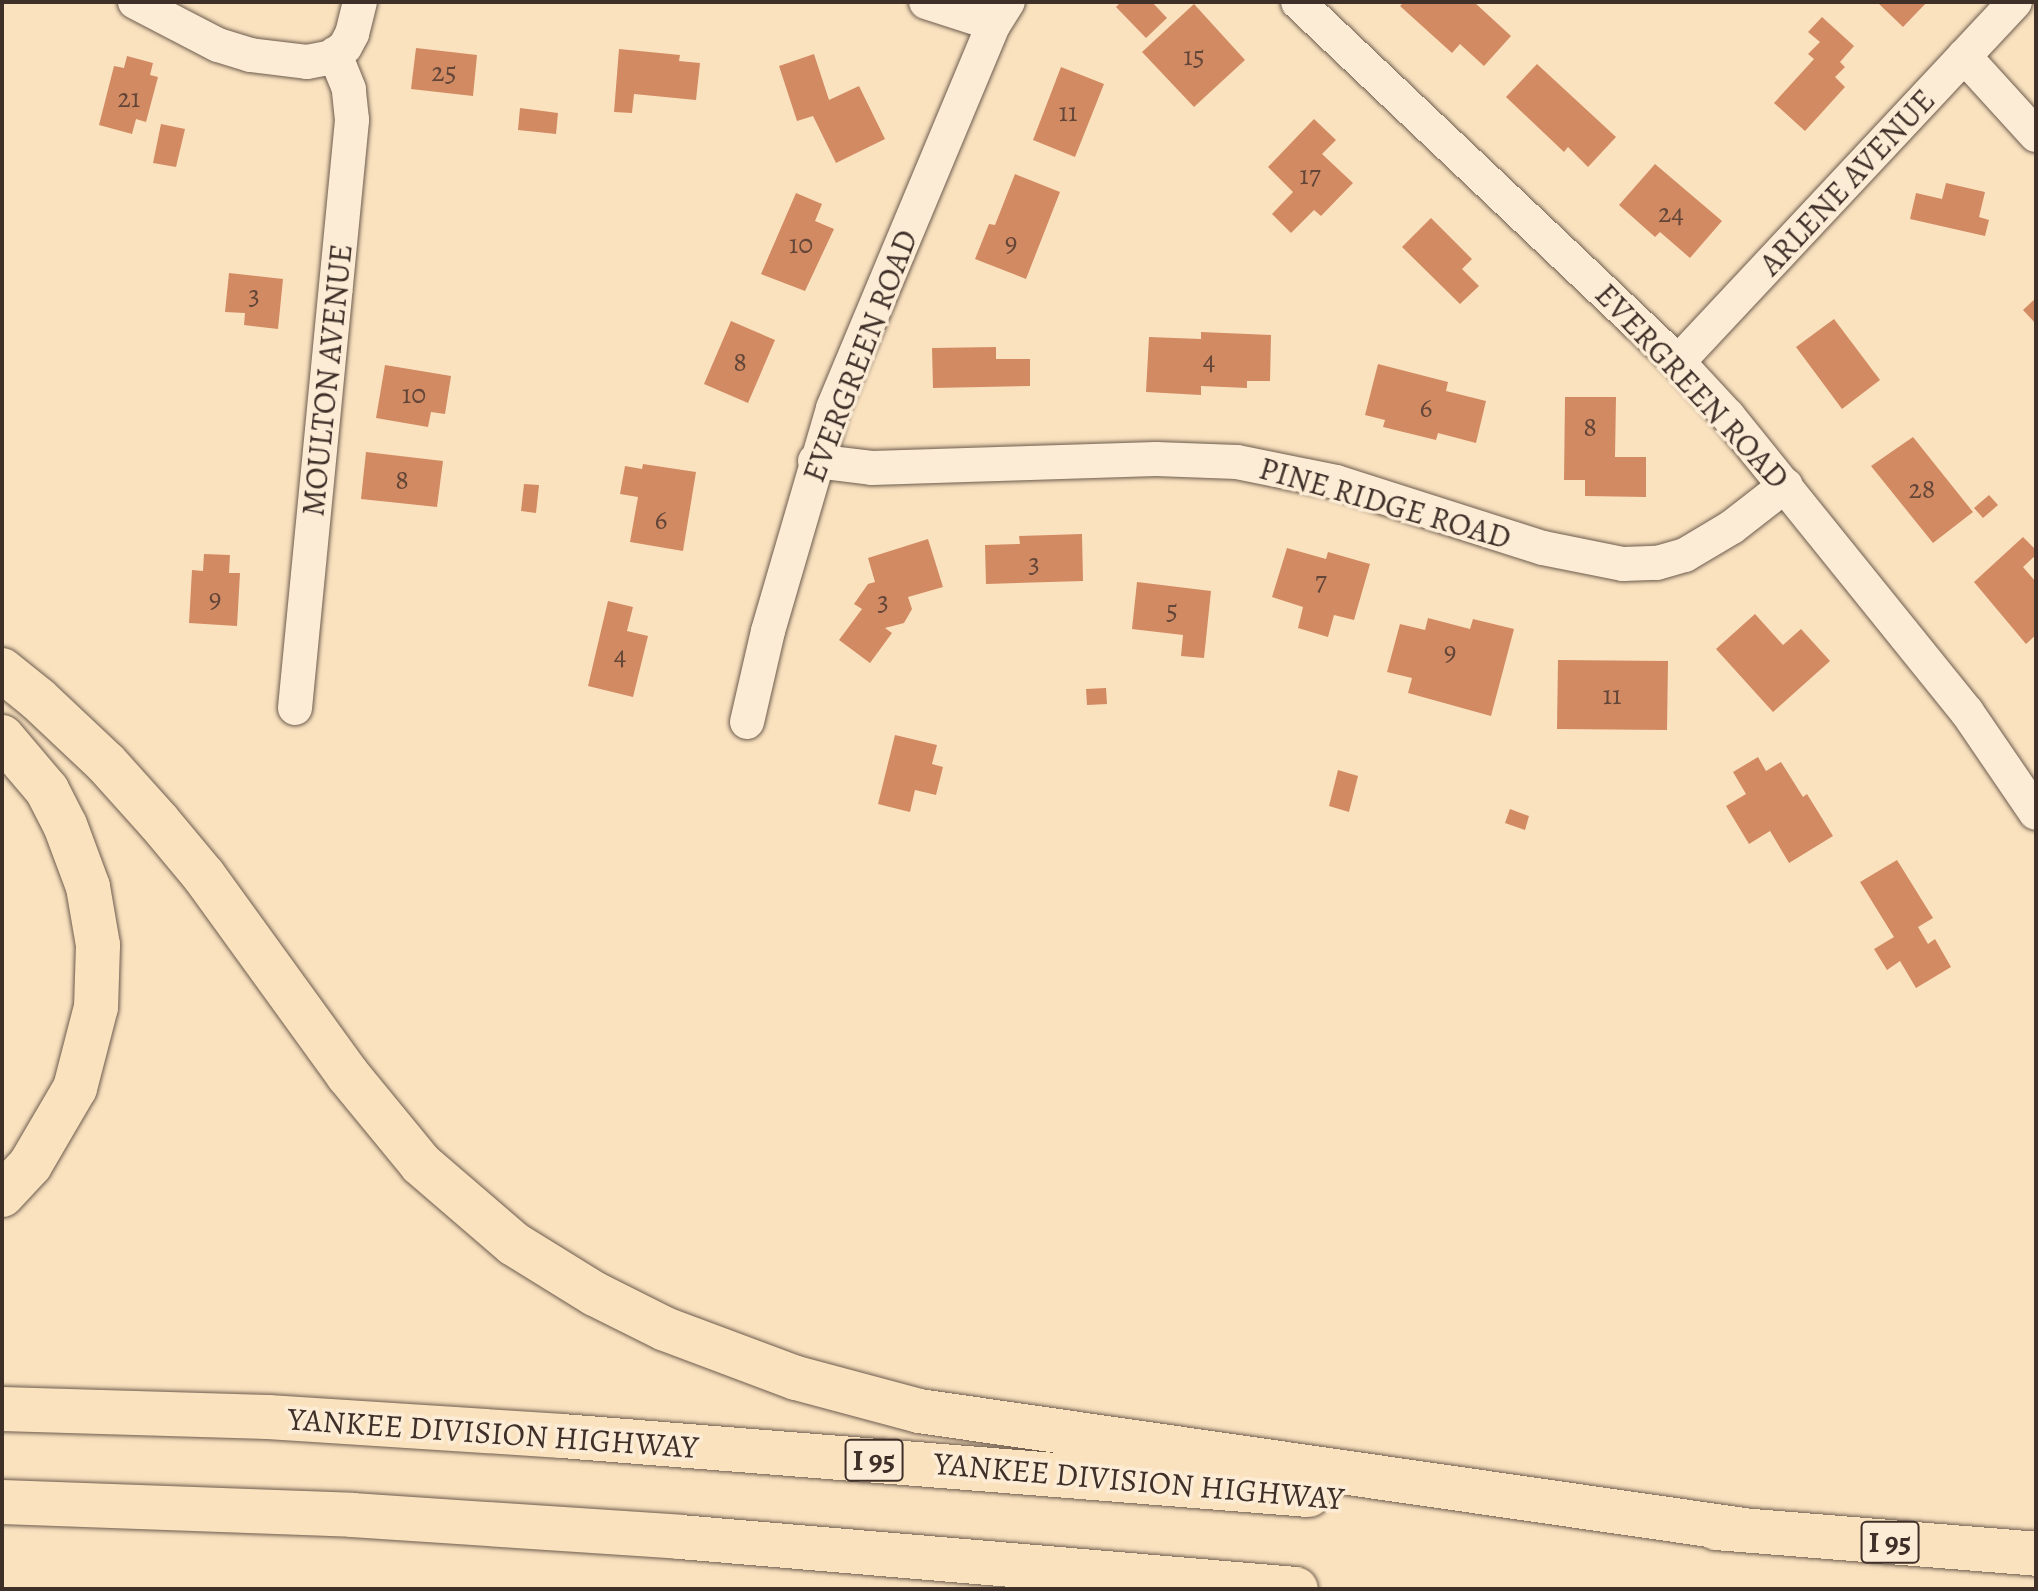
<!DOCTYPE html>
<html>
<head>
<meta charset="utf-8">
<style>
	body { margin:0 }
	#map { position:relative; width:2038px; height:1591px; overflow:hidden; background:#fae2bf; font-family:Alegreya,serif }
	div>[style] { position:absolute }
	[style*='--x'] { left:calc(var(--x)*1px); top:calc(var(--y)*1px); width:calc(var(--w)*1px); rotate:calc(var(--a)*1deg) }
	.building>* { inset:0; background:#d28a63 }
	.roads { filter:drop-shadow(0 0 2px #6d5c4e) drop-shadow(0 0 2px #6d5c4e) }
	.minor>* { height:34px; margin:-17px; padding:0 17px; transform-origin:17px; border-radius:17px; background:#fcecd5 }
	.motorway>* { height:44px; margin:-22px; padding:0 22px; transform-origin:22px; border-radius:22px; background:#fae2bf }
	span { translate:-50% -50%; white-space:nowrap; text-align:center; line-height:1.15; -webkit-text-stroke:7px #fcecd5; paint-order:stroke }
	.number-label { font-size:28px; color:#634638 }
	.number-label span { -webkit-text-stroke-width:0 }
	.shield-label span { padding:2px 6px; background:#fcecd5; border:2px solid; border-radius:6px; -webkit-text-stroke-width:0 }
	.shield-label { font-size:30px; color:#3e2f29; font-weight:700 }
	.street-label { font-size:32px; color:#3e2f29 }
	.frame { position:absolute; inset:0; border:4px solid #3e2f29; pointer-events:none }
</style>
</head>
<body>
<div id="map">
	<div class="building">
		<i style="clip-path:polygon(1121px 2px,1152px 2px,1167px 18px,1146px 38px,1116px 7px)"></i>
		<i style="clip-path:polygon(1404px 2px,1474px 2px,1511px 36px,1484px 66px,1460px 44px,1452px 53px,1400px 6px)"></i>
		<i style="clip-path:polygon(1877px 2px,1927px 2px,1903px 27px)"></i>
		<i style="clip-path:polygon(1194px 4px,1245px 60px,1194px 107px,1142px 52px)"></i>
		<i style="clip-path:polygon(1822px 17px,1854px 46px,1840px 62px,1845px 67px,1835px 77px,1845px 87px,1805px 131px,1774px 103px,1814px 59px,1808px 54px,1820px 42px,1808px 32px)"></i>
		<i style="clip-path:polygon(416px 48px,477px 55px,473px 96px,411px 89px)"></i>
		<i style="clip-path:polygon(619px 49px,680px 55px,679px 61px,700px 63px,696px 100px,634px 94px,632px 113px,614px 112px)"></i>
		<i style="clip-path:polygon(814px 54px,829px 100px,859px 86px,885px 139px,836px 163px,813px 116px,797px 121px,779px 66px)"></i>
		<i style="clip-path:polygon(127px 56px,153px 63px,150px 75px,158px 77px,146px 122px,136px 119px,132px 134px,99px 125px,114px 66px,124px 68px)"></i>
		<i style="clip-path:polygon(1537px 64px,1616px 137px,1588px 167px,1568px 147px,1564px 152px,1506px 97px)"></i>
		<i style="clip-path:polygon(1061px 67px,1104px 84px,1075px 157px,1033px 140px)"></i>
		<i style="clip-path:polygon(520px 108px,558px 113px,556px 134px,518px 130px)"></i>
		<i style="clip-path:polygon(1314px 119px,1336px 140px,1322px 154px,1353px 183px,1321px 216px,1314px 210px,1291px 233px,1272px 214px,1293px 192px,1268px 167px)"></i>
		<i style="clip-path:polygon(161px 124px,185px 129px,176px 167px,153px 163px)"></i>
		<i style="clip-path:polygon(1655px 164px,1722px 221px,1690px 258px,1660px 232px,1655px 237px,1619px 205px)"></i>
		<i style="clip-path:polygon(1015px 174px,1060px 192px,1026px 279px,975px 259px,989px 224px,995px 225px)"></i>
		<i style="clip-path:polygon(1946px 183px,1985px 192px,1979px 217px,1989px 220px,1985px 236px,1910px 219px,1916px 193px,1942px 199px)"></i>
		<i style="clip-path:polygon(796px 193px,822px 204px,815px 221px,834px 229px,805px 291px,761px 274px)"></i>
		<i style="clip-path:polygon(1431px 218px,1472px 259px,1462px 269px,1479px 286px,1460px 304px,1402px 247px)"></i>
		<i style="clip-path:polygon(229px 273px,283px 279px,278px 329px,244px 325px,245px 313px,225px 312px)"></i>
		<i style="clip-path:polygon(2036px 298px,2036px 324px,2023px 310px)"></i>
		<i style="clip-path:polygon(1834px 319px,1880px 380px,1842px 409px,1796px 347px)"></i>
		<i style="clip-path:polygon(731px 321px,775px 340px,748px 403px,704px 384px)"></i>
		<i style="clip-path:polygon(1201px 332px,1271px 335px,1270px 381px,1247px 381px,1247px 388px,1201px 386px,1201px 395px,1146px 392px,1149px 337px,1201px 339px)"></i>
		<i style="clip-path:polygon(996px 347px,996px 359px,1030px 359px,1030px 386px,933px 388px,932px 348px)"></i>
		<i style="clip-path:polygon(1378px 364px,1448px 382px,1446px 391px,1486px 401px,1476px 443px,1438px 433px,1436px 440px,1383px 427px,1385px 420px,1365px 415px)"></i>
		<i style="clip-path:polygon(385px 365px,451px 376px,445px 414px,431px 412px,428px 427px,376px 418px)"></i>
		<i style="clip-path:polygon(1565px 397px,1616px 397px,1615px 457px,1646px 457px,1646px 497px,1585px 496px,1585px 480px,1564px 480px)"></i>
		<i style="clip-path:polygon(1913px 437px,1973px 512px,1933px 543px,1871px 466px)"></i>
		<i style="clip-path:polygon(366px 452px,443px 461px,437px 507px,361px 499px)"></i>
		<i style="clip-path:polygon(643px 464px,696px 472px,683px 551px,630px 542px,638px 497px,620px 494px,625px 466px,642px 469px)"></i>
		<i style="clip-path:polygon(524px 484px,539px 485px,536px 513px,521px 511px)"></i>
		<i style="clip-path:polygon(1989px 495px,1998px 505px,1983px 518px,1974px 508px)"></i>
		<i style="clip-path:polygon(1082px 534px,1083px 581px,986px 584px,985px 545px,1020px 544px,1019px 536px)"></i>
		<i style="clip-path:polygon(2023px 537px,2036px 550px,2036px 555px,2023px 567px,2036px 582px,2036px 635px,2026px 644px,1974px 582px)"></i>
		<i style="clip-path:polygon(928px 539px,943px 587px,908px 597px,912px 609px,904px 623px,885px 628px,892px 633px,870px 663px,839px 640px,862px 609px,854px 604px,868px 584px,875px 582px,868px 558px)"></i>
		<i style="clip-path:polygon(1287px 548px,1326px 559px,1328px 552px,1370px 564px,1354px 620px,1334px 615px,1328px 637px,1298px 628px,1303px 607px,1272px 597px)"></i>
		<i style="clip-path:polygon(204px 554px,230px 555px,229px 573px,240px 573px,237px 626px,189px 623px,192px 570px,203px 571px)"></i>
		<i style="clip-path:polygon(1137px 582px,1211px 591px,1204px 658px,1181px 656px,1183px 635px,1132px 629px)"></i>
		<i style="clip-path:polygon(608px 601px,633px 607px,627px 631px,648px 636px,633px 697px,588px 686px)"></i>
		<i style="clip-path:polygon(1755px 614px,1783px 645px,1801px 629px,1830px 661px,1773px 712px,1716px 649px)"></i>
		<i style="clip-path:polygon(1428px 618px,1470px 629px,1473px 619px,1514px 629px,1491px 716px,1408px 693px,1412px 678px,1387px 672px,1400px 624px,1425px 630px)"></i>
		<i style="clip-path:polygon(1558px 660px,1668px 661px,1667px 730px,1557px 729px)"></i>
		<i style="clip-path:polygon(1106px 688px,1107px 704px,1087px 705px,1086px 689px)"></i>
		<i style="clip-path:polygon(895px 735px,937px 745px,932px 764px,943px 767px,936px 795px,915px 790px,910px 812px,878px 804px)"></i>
		<i style="clip-path:polygon(1758px 757px,1766px 771px,1781px 762px,1803px 797px,1807px 794px,1833px 836px,1789px 863px,1770px 831px,1749px 844px,1726px 806px,1746px 794px,1733px 772px)"></i>
		<i style="clip-path:polygon(1338px 770px,1358px 776px,1349px 812px,1329px 806px)"></i>
		<i style="clip-path:polygon(1510px 809px,1529px 816px,1525px 830px,1505px 823px)"></i>
		<i style="clip-path:polygon(1897px 860px,1933px 918px,1918px 927px,1928px 944px,1935px 939px,1951px 967px,1916px 988px,1900px 961px,1887px 970px,1874px 949px,1894px 937px,1860px 882px)"></i>
	</div>
	<div class="roads">
		<div class="minor">
			<i style="--x:135;--y:2;--w:93;--a:27.4"></i>
			<i style="--x:218;--y:45;--w:34;--a:17"></i>
			<i style="--x:250;--y:55;--w:57;--a:7"></i>
			<i style="--x:307;--y:62;--w:25;--a:-11"></i>
			<i style="--x:332;--y:57;--w:16;--a:-38"></i>
			<i style="--x:345;--y:47;--w:15;--a:-62"></i>
			<i style="--x:352;--y:34;--w:33;--a:-76"></i>
			<i style="--x:926;--y:2;--w:71;--a:17.9"></i>
			<i style="--x:1298;--y:2;--w:523;--a:43.45"></i>
			<i style="--x:1678;--y:362;--w:74;--a:47.2"></i>
			<i style="--x:1728;--y:416;--w:380;--a:51.1"></i>
			<i style="--x:1967;--y:712;--w:122;--a:55.7"></i>
			<i style="--x:1964;--y:56;--w:107;--a:47.7"></i>
			<i style="--x:1678;--y:362;--w:493;--a:-46.9"></i>
			<i style="--x:815;--y:461;--w:57;--a:7"></i>
			<i style="--x:872;--y:468;--w:284;--a:-1.8"></i>
			<i style="--x:1156;--y:459;--w:81;--a:2.1"></i>
			<i style="--x:1237;--y:462;--w:101;--a:11.4"></i>
			<i style="--x:1336;--y:482;--w:217;--a:17.7"></i>
			<i style="--x:1543;--y:548;--w:82;--a:11.3"></i>
			<i style="--x:1623;--y:564;--w:34;--a:-2"></i>
			<i style="--x:1657;--y:563;--w:29;--a:-16"></i>
			<i style="--x:1685;--y:555;--w:55;--a:-30.8"></i>
			<i style="--x:1732;--y:527;--w:68;--a:-37.9"></i>
			<i style="--x:295;--y:708;--w:591;--a:-84.46"></i>
			<i style="--x:352;--y:120;--w:31;--a:-96"></i>
			<i style="--x:349;--y:89;--w:38;--a:-112"></i>
			<i style="--x:747;--y:722;--w:93;--a:-77"></i>
			<i style="--x:768;--y:631;--w:232;--a:-73.7"></i>
			<i style="--x:833;--y:408;--w:416;--a:-67.3"></i>
			<i style="--x:994;--y:24;--w:26;--a:-58"></i>
		</div>
		<div class="motorway">
			<i style="--x:2;--y:670;--w:46;--a:38.9"></i>
			<i style="--x:38;--y:699;--w:93;--a:43.3"></i>
			<i style="--x:106;--y:763;--w:79;--a:48.1"></i>
			<i style="--x:159;--y:822;--w:70;--a:50.2"></i>
			<i style="--x:204;--y:876;--w:246;--a:54.1"></i>
			<i style="--x:348;--y:1075;--w:115;--a:50.6"></i>
			<i style="--x:421;--y:1164;--w:123;--a:40.7"></i>
			<i style="--x:514;--y:1244;--w:95;--a:31.7"></i>
			<i style="--x:595;--y:1294;--w:78;--a:26.6"></i>
			<i style="--x:665;--y:1329;--w:140;--a:20.5"></i>
			<i style="--x:796;--y:1378;--w:127;--a:15"></i>
			<i style="--x:919;--y:1411;--w:834;--a:8.21"></i>
			<i style="--x:2;--y:737;--w:70;--a:49.7"></i>
			<i style="--x:47;--y:790;--w:39;--a:63"></i>
			<i style="--x:65;--y:825;--w:66;--a:69.6"></i>
			<i style="--x:88;--y:887;--w:59;--a:80.2"></i>
			<i style="--x:98;--y:945;--w:62;--a:91.8"></i>
			<i style="--x:96;--y:1007;--w:84;--a:104.5"></i>
			<i style="--x:75;--y:1088;--w:89;--a:120.3"></i>
			<i style="--x:30;--y:1165;--w:41;--a:133"></i>
			<i style="--x:2;--y:1409;--w:266;--a:1.7"></i>
			<i style="--x:268;--y:1417;--w:295;--a:3.7"></i>
			<i style="--x:562;--y:1436;--w:749;--a:4.52"></i>
			<i style="--x:2;--y:1502;--w:350;--a:2.1"></i>
			<i style="--x:352;--y:1515;--w:329;--a:3.8"></i>
			<i style="--x:680;--y:1537;--w:618;--a:4.83"></i>
			<i style="--x:1716;--y:1528;--w:321;--a:4.6"></i>
		</div>
	</div>
	<div class="number-label">
		<span style="left:1194px;top:56px">15</span>
		<span style="left:444px;top:72px">25</span>
		<span style="left:129px;top:98px">21</span>
		<span style="left:1068px;top:112px">11</span>
		<span style="left:1310px;top:175px">17</span>
		<span style="left:1671px;top:213px">24</span>
		<span style="left:1011px;top:242px">9</span>
		<span style="left:801px;top:244px">10</span>
		<span style="left:254px;top:295px">3</span>
		<span style="left:1209px;top:360px">4</span>
		<span style="left:740px;top:362px">8</span>
		<span style="left:414px;top:394px">10</span>
		<span style="left:1426px;top:408px">6</span>
		<span style="left:1590px;top:427px">8</span>
		<span style="left:402px;top:480px">8</span>
		<span style="left:1922px;top:489px">28</span>
		<span style="left:661px;top:520px">6</span>
		<span style="left:1034px;top:563px">3</span>
		<span style="left:1321px;top:581px">7</span>
		<span style="left:215px;top:598px">9</span>
		<span style="left:883px;top:601px">3</span>
		<span style="left:1172px;top:610px">5</span>
		<span style="left:1450px;top:651px">9</span>
		<span style="left:620px;top:655px">4</span>
		<span style="left:1612px;top:695px">11</span>
	</div>
	<div class="shield-label">
		<span style="left:874px;top:1460px">I 95</span>
		<span style="left:1890px;top:1542px">I 95</span>
	</div>
	<div class="street-label">
		<span style="left:1847px;top:182px;rotate:-47deg">ARLENE AVENUE</span>
		<span style="left:860px;top:356px;rotate:-69deg">EVERGREEN ROAD</span>
		<span style="left:327px;top:380px;rotate:-84deg">MOULTON AVENUE</span>
		<span style="left:1692px;top:386px;rotate:47deg">EVERGREEN ROAD</span>
		<span style="left:1385px;top:503px;rotate:16deg">PINE RIDGE ROAD</span>
		<span style="left:493px;top:1433px;rotate:4deg">YANKEE DIVISION HIGHWAY</span>
		<span style="left:1139px;top:1481px;rotate:5deg">YANKEE DIVISION HIGHWAY</span>
	</div>
	<div class="frame"></div>
</div>
</body>
</html>
